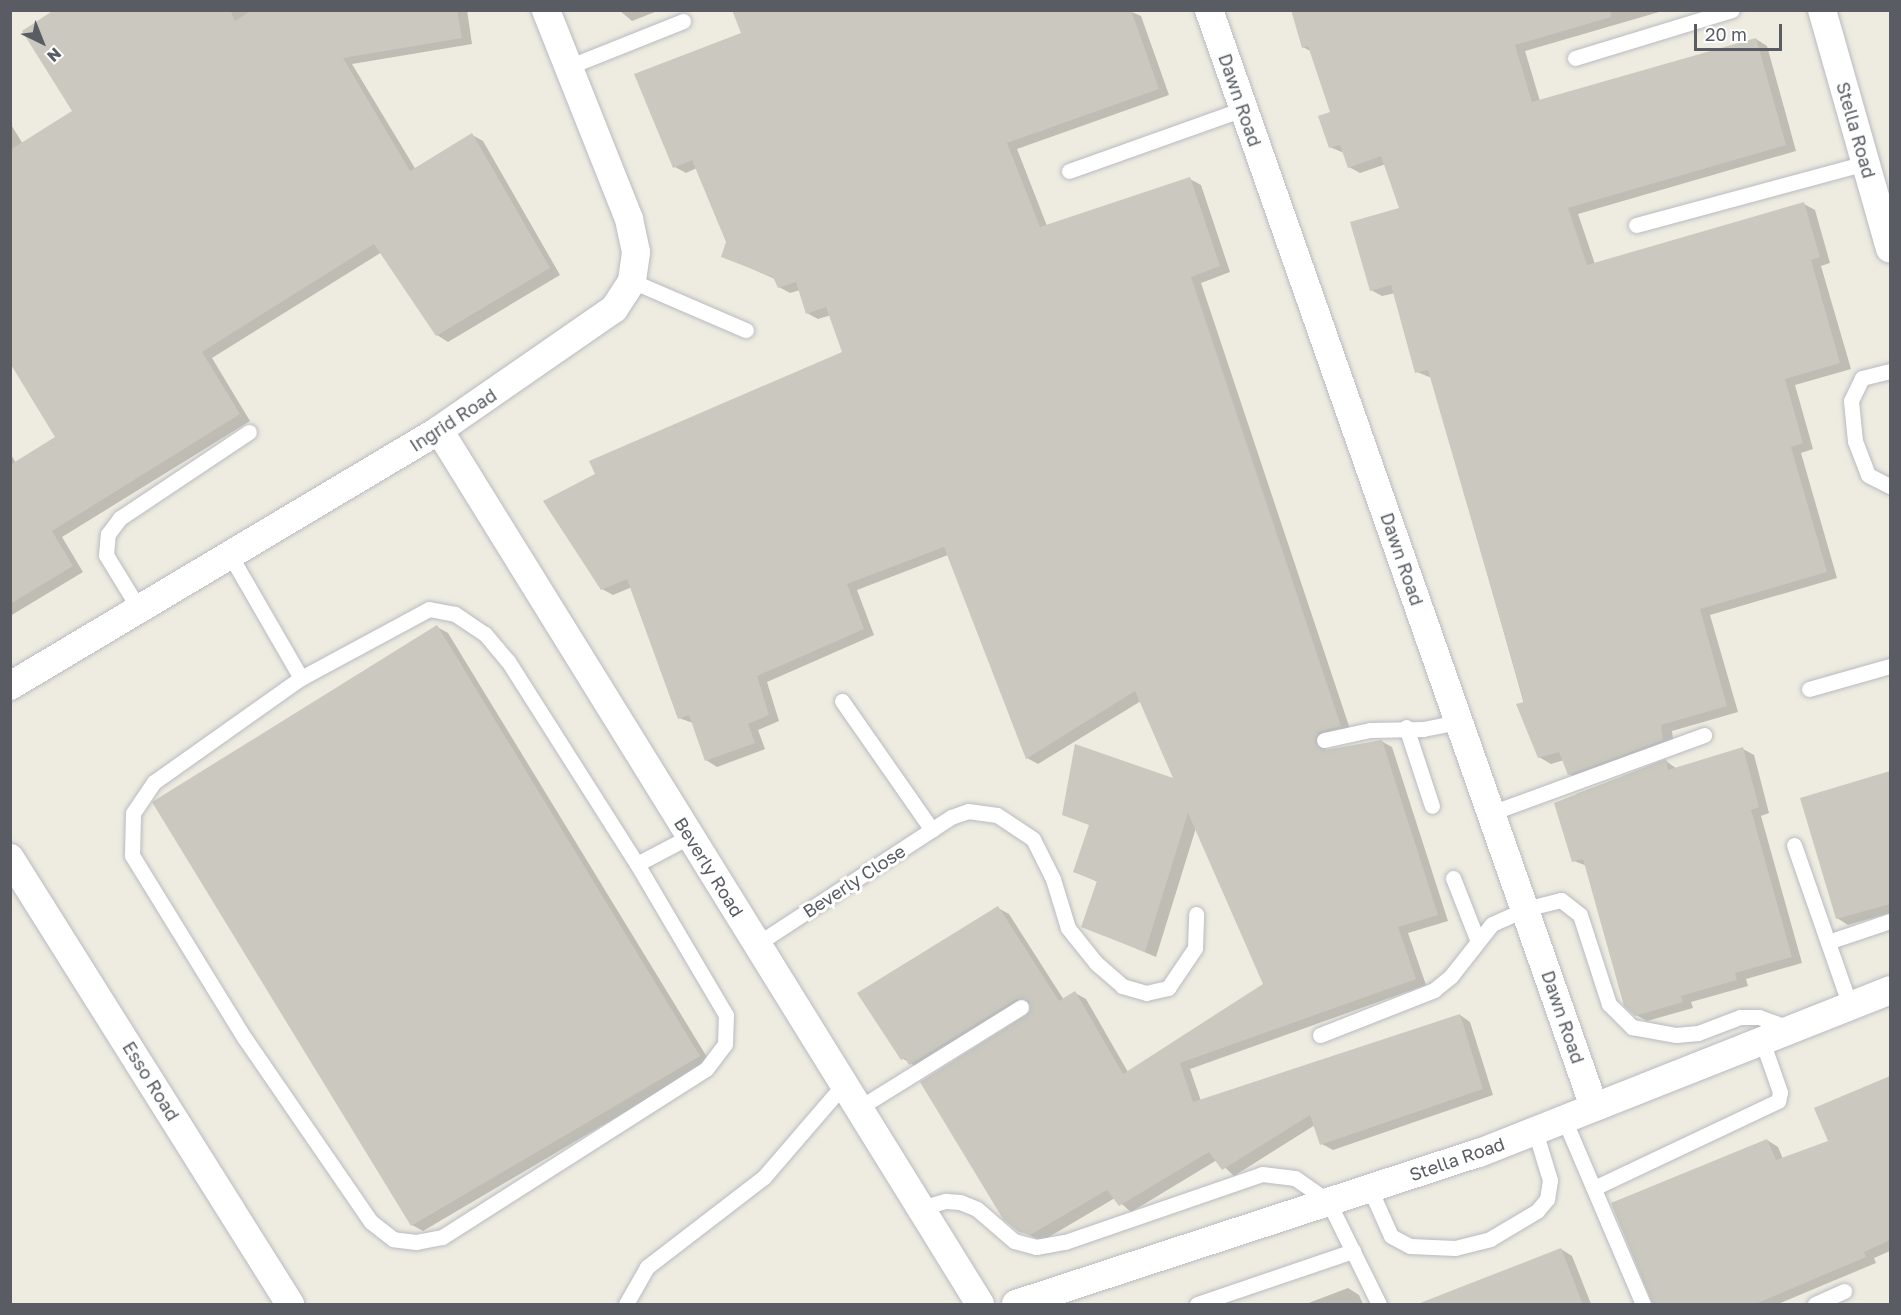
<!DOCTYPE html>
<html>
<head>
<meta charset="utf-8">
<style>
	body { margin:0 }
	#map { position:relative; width:1901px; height:1315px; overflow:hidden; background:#eeebe0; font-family:"Golos Text",sans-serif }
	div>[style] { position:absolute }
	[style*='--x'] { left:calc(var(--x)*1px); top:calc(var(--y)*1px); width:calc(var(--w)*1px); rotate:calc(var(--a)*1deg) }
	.shadow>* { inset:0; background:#0003 }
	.building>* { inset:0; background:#cbc8bf }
	.roads { filter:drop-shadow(0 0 2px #b8bbc1) drop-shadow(0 0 2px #b8bbc1) }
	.lane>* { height:15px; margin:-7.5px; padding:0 7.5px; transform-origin:7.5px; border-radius:7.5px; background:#fff }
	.street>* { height:28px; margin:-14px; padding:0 14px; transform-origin:14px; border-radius:14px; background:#fff }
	span { translate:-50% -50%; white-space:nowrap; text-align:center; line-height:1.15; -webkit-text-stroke:6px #fff; paint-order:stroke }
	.street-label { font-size:18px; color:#595d63 }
	.frame { position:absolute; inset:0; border:12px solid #595d63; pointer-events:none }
	.north { position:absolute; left:12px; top:12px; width:60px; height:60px; -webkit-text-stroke:4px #fff; paint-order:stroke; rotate:137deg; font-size:16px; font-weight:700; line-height:24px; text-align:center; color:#595d63 }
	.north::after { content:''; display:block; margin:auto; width:21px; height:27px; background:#595d63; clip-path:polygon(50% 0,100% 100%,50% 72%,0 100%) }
	.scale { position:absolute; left:1694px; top:24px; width:88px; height:27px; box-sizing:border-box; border:3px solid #595d63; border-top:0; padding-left:8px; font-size:18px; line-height:21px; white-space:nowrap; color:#595d63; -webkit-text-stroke:4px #fff; paint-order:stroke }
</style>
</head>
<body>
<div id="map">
	<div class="shadow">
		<i style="clip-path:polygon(57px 10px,467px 10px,472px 44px,352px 64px,416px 170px,472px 135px,483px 141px,560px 275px,448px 342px,437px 335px,382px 252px,212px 358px,250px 421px,62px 537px,83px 572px,10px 616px,10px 453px,16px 463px,57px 437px,10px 360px,10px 123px,23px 144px,74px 111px)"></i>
		<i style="clip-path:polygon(619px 10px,660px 10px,632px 21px)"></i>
		<i style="clip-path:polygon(1127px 10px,1141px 16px,1169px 95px,1017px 149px,1047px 226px,1190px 179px,1201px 185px,1230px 272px,1201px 283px,1351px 732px,1329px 738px,1325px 751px,1381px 741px,1392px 747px,1448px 921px,1408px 933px,1426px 985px,1190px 1069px,1201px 1101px,1460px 1015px,1470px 1022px,1493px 1095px,1333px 1150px,1322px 1144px,1315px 1125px,1234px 1176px,1217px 1160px,1131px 1212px,1115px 1198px,1042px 1241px,1020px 1231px,1030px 1005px,921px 1070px,902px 1058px,998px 908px,1009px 914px,1064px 1000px,1075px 993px,1086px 999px,1128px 1072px,1265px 985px,1196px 828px,1156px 957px,1083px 926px,1098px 882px,1075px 872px,1096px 827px,1064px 815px,1176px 781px,1141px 701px,1038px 764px,1027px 758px,948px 555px,857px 590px,874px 635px,767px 682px,779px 721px,758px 730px,765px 749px,717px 767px,706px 760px,693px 723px,679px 718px,632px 587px,613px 595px,602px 589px,844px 353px,831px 315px,818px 319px,807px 313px,800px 290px,790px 293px,779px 287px,775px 279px,723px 256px,727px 242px,697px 168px,686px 173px,675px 167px,743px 34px)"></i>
		<i style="clip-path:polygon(1292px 10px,1666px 10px,1525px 51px,1540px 101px,1756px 39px,1767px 46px,1796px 151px,1578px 214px,1595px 264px,1804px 204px,1815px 210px,1830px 263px,1821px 266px,1851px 369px,1795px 385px,1813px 449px,1801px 453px,1837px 578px,1710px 615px,1738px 712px,1672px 731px,1674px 746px,1580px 780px,1569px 774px,1564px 760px,1551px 764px,1539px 757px,1432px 378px,1417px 372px,1395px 293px,1382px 296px,1371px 290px,1401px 209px,1386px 164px,1360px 173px,1349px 167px,1344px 153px,1330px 147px,1332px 113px,1312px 52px,1303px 47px)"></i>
		<i style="clip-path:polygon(437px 627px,448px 633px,710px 1062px,423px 1231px,412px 1225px)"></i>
		<i style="clip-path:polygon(1743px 749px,1754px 755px,1769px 813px,1761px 816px,1802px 963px,1746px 979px,1748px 986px,1691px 1002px,1693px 1008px,1647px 1021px,1636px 1015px,1587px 866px,1574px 861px,1576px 794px,1666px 761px,1677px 769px)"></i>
		<i style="clip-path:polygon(1890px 773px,1890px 913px,1848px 925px,1837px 918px,1802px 799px)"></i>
		<i style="clip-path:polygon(1890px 1078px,1890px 1251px,1874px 1258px,1876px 1263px,1778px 1304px,1653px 1304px,1767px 1140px,1778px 1147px,1783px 1159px,1830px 1141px,1816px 1109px)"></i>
		<i style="clip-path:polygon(1561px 1249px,1572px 1256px,1591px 1304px,1421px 1304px)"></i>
		<i style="clip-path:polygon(1348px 1288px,1359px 1295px,1363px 1304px,1306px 1304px)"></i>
	</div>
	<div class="building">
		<i style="clip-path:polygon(54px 10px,230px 10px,235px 21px,252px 10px,457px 10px,462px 38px,343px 58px,410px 171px,472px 133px,550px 268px,436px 336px,374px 244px,202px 352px,240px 414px,52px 531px,73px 566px,10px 604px,10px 465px,55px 437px,10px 363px,10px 150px,72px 111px,22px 31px)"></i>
		<i style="clip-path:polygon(732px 10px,1131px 10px,1159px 89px,1007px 143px,1040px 227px,1190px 177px,1220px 266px,1191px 277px,1341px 726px,1318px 732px,1315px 743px,1325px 750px,1382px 740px,1438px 915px,1398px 927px,1416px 979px,1180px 1063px,1193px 1102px,1460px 1014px,1483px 1089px,1320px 1145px,1310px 1115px,1222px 1170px,1209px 1152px,1119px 1206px,1107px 1190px,1030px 1235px,1019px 1232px,1003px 1219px,920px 1082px,1026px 1015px,1029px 1001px,1016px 999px,909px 1065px,905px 1058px,901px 1060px,857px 993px,998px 906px,1059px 1001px,1075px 991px,1123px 1074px,1263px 984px,1188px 813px,1145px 952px,1081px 927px,1097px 881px,1073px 872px,1089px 825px,1062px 815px,1075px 744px,1173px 778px,1135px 691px,1026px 759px,944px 547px,847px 584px,864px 629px,757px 676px,769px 715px,748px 724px,755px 743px,705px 761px,689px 715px,678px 719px,627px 579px,601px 590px,543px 501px,595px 474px,589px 461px,842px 352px,826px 307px,806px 314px,796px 282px,778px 288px,773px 277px,721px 257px,726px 242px,692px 160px,673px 168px,634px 74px,741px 33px)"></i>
		<i style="clip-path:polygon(1291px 10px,1610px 10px,1611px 17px,1515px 45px,1532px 102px,1756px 38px,1786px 145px,1568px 208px,1587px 265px,1804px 202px,1820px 257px,1811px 260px,1840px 363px,1785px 379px,1803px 443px,1791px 447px,1827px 572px,1700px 609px,1727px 706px,1661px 725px,1663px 740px,1568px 775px,1559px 752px,1538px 758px,1516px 704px,1524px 702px,1428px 370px,1415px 373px,1391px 285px,1370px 291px,1350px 222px,1399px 208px,1381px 156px,1348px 168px,1340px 145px,1329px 148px,1318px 116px,1330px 112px,1308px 46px,1302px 48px)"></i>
		<i style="clip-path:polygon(437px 625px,700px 1056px,411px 1226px,152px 802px)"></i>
		<i style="clip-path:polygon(1743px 747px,1759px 807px,1751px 810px,1792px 957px,1735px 973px,1737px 980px,1681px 996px,1683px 1002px,1635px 1016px,1624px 1006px,1583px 859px,1572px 862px,1554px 803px,1666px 759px,1668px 770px)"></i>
		<i style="clip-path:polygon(1890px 771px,1890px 904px,1836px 919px,1800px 798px)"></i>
		<i style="clip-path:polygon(1890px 1076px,1890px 1240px,1864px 1252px,1866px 1257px,1753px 1305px,1653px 1305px,1611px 1203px,1767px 1139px,1776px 1160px,1828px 1141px,1814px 1108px)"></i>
		<i style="clip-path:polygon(1561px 1248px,1583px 1305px,1420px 1305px,1420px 1303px)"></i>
	</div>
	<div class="roads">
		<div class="lane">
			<i style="--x:1575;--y:58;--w:164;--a:-17"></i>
			<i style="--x:568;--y:67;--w:124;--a:-21.8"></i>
			<i style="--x:1069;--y:171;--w:185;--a:-19.6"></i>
			<i style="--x:1636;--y:225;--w:238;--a:-15.1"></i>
			<i style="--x:632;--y:281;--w:124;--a:23.3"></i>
			<i style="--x:1890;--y:371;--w:29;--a:166"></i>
			<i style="--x:1862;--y:378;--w:25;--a:116"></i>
			<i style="--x:1851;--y:401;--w:40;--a:84.3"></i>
			<i style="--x:1855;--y:441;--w:36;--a:69"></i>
			<i style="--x:1868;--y:475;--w:25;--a:27"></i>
			<i style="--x:230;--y:555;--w:142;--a:60"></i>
			<i style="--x:139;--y:609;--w:63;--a:-121.4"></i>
			<i style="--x:106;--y:555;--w:21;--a:-85"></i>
			<i style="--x:108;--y:534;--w:20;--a:-53"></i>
			<i style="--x:120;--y:518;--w:155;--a:-33.7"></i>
			<i style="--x:429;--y:609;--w:26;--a:11"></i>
			<i style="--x:455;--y:614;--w:36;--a:34"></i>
			<i style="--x:485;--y:634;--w:35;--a:50"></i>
			<i style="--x:508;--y:661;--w:241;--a:57.6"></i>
			<i style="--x:637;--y:864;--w:175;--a:59.5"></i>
			<i style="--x:726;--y:1015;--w:29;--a:92"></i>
			<i style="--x:725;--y:1044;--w:31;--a:127"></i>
			<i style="--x:706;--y:1069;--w:313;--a:147.5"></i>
			<i style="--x:442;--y:1237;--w:26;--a:169"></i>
			<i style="--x:416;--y:1242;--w:23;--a:-173"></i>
			<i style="--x:393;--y:1239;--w:28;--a:-142"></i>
			<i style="--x:371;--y:1222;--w:222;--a:-124.5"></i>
			<i style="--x:245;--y:1039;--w:216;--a:-121.6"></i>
			<i style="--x:132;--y:855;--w:42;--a:-88.6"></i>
			<i style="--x:133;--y:813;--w:37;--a:-56"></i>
			<i style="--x:154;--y:782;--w:180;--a:-35.3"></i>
			<i style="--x:301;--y:678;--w:145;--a:-28.3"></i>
			<i style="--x:1809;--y:689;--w:84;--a:-15.9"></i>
			<i style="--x:842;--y:701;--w:157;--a:55.1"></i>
			<i style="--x:1406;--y:727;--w:83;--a:71.8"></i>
			<i style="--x:1324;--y:740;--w:47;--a:-12.3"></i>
			<i style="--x:1370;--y:730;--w:53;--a:-1.1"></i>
			<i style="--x:1423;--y:729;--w:37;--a:-11"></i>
			<i style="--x:1491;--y:813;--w:227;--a:-20.1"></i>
			<i style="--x:1794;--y:845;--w:170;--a:70.8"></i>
			<i style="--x:637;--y:864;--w:60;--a:-27.8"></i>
			<i style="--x:1453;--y:878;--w:66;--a:68.5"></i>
			<i style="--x:1828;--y:942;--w:65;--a:-18.7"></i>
			<i style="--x:757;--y:944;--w:232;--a:-33.2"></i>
			<i style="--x:951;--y:817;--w:18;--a:-19"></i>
			<i style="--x:968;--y:811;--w:29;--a:8"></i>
			<i style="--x:997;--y:815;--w:43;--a:33.7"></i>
			<i style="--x:1033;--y:839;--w:45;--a:63.4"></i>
			<i style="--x:1053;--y:879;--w:51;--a:73"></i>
			<i style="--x:1068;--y:928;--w:45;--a:51.3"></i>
			<i style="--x:1096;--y:963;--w:35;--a:41"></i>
			<i style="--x:1122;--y:986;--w:25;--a:16"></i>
			<i style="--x:1146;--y:993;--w:23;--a:-13"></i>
			<i style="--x:1168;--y:988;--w:48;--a:-56"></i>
			<i style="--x:1195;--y:948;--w:34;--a:-88"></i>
			<i style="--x:1320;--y:1035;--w:123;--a:-21.5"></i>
			<i style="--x:1434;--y:990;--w:22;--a:-39"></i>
			<i style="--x:1451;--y:976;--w:66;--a:-51.7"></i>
			<i style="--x:1492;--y:924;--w:36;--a:-24"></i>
			<i style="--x:1525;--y:909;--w:37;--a:-14"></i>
			<i style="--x:1561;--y:900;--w:24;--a:38"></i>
			<i style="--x:1580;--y:915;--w:94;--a:72"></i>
			<i style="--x:1609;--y:1004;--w:33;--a:45"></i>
			<i style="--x:1632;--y:1027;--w:45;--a:10.3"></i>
			<i style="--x:1676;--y:1035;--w:22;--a:-5"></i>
			<i style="--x:1698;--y:1033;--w:45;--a:-20.9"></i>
			<i style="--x:1740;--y:1017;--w:19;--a:0"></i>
			<i style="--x:1759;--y:1017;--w:35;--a:20"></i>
			<i style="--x:859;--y:1108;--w:191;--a:-31.9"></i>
			<i style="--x:1564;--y:1119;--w:201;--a:66.9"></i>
			<i style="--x:1594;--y:1188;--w:204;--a:-25.3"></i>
			<i style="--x:1778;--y:1101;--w:9;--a:-77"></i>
			<i style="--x:1780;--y:1092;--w:54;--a:-109.4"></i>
			<i style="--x:1370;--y:1189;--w:51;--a:65.9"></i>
			<i style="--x:1391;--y:1236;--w:21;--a:28"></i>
			<i style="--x:1410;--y:1246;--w:45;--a:2.5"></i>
			<i style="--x:1455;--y:1248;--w:36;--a:-14"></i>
			<i style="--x:1490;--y:1239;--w:55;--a:-30.8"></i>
			<i style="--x:1537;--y:1211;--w:16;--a:-50"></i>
			<i style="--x:1547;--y:1199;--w:19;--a:-81"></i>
			<i style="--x:1550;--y:1180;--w:51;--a:-107"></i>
			<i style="--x:921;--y:1208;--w:26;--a:-16"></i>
			<i style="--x:946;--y:1201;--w:14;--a:4"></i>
			<i style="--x:960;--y:1202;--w:18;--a:22"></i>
			<i style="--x:977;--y:1209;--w:49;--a:40.9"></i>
			<i style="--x:1014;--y:1241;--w:23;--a:15"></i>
			<i style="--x:1036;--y:1247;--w:29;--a:-10"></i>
			<i style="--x:1065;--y:1242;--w:208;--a:-19"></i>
			<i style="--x:1262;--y:1174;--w:33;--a:7"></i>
			<i style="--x:1295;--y:1178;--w:40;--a:34.9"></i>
			<i style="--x:1328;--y:1201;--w:115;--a:63.7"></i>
			<i style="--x:626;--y:1304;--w:43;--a:-60.4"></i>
			<i style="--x:647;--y:1267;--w:148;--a:-37.6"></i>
			<i style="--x:764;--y:1177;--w:123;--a:-49.3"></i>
			<i style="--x:1197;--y:1304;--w:165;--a:-18.8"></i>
			<i style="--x:1815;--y:1304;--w:32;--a:-24"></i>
		</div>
		<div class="street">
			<i style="--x:1209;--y:10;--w:1163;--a:70.66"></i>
			<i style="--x:1822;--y:10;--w:248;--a:74.1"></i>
			<i style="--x:439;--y:430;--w:1028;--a:58.24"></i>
			<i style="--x:10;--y:686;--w:500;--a:-30.8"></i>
			<i style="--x:439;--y:430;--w:213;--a:-34.7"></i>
			<i style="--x:614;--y:309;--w:33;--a:-57"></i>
			<i style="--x:632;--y:281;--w:29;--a:-82"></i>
			<i style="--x:636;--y:252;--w:34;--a:-102"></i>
			<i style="--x:629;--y:219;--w:225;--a:-111.7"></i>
			<i style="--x:10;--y:858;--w:527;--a:57.88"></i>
			<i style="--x:1016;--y:1304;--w:487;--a:-18.1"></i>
			<i style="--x:1479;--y:1153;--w:442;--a:-21.6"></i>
		</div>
	</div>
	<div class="street-label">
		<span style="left:1240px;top:100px;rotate:71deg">Dawn Road</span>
		<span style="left:1856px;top:130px;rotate:74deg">Stella Road</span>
		<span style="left:453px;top:420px;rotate:-33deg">Ingrid Road</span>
		<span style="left:1402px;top:559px;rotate:71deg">Dawn Road</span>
		<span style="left:709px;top:867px;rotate:58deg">Beverly Road</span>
		<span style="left:854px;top:881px;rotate:-33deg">Beverly Close</span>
		<span style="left:1563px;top:1017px;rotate:71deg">Dawn Road</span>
		<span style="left:151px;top:1081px;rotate:58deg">Esso Road</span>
		<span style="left:1457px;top:1159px;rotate:-19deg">Stella Road</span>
	</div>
	<div class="frame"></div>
	<div class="north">N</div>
	<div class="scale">20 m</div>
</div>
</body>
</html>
